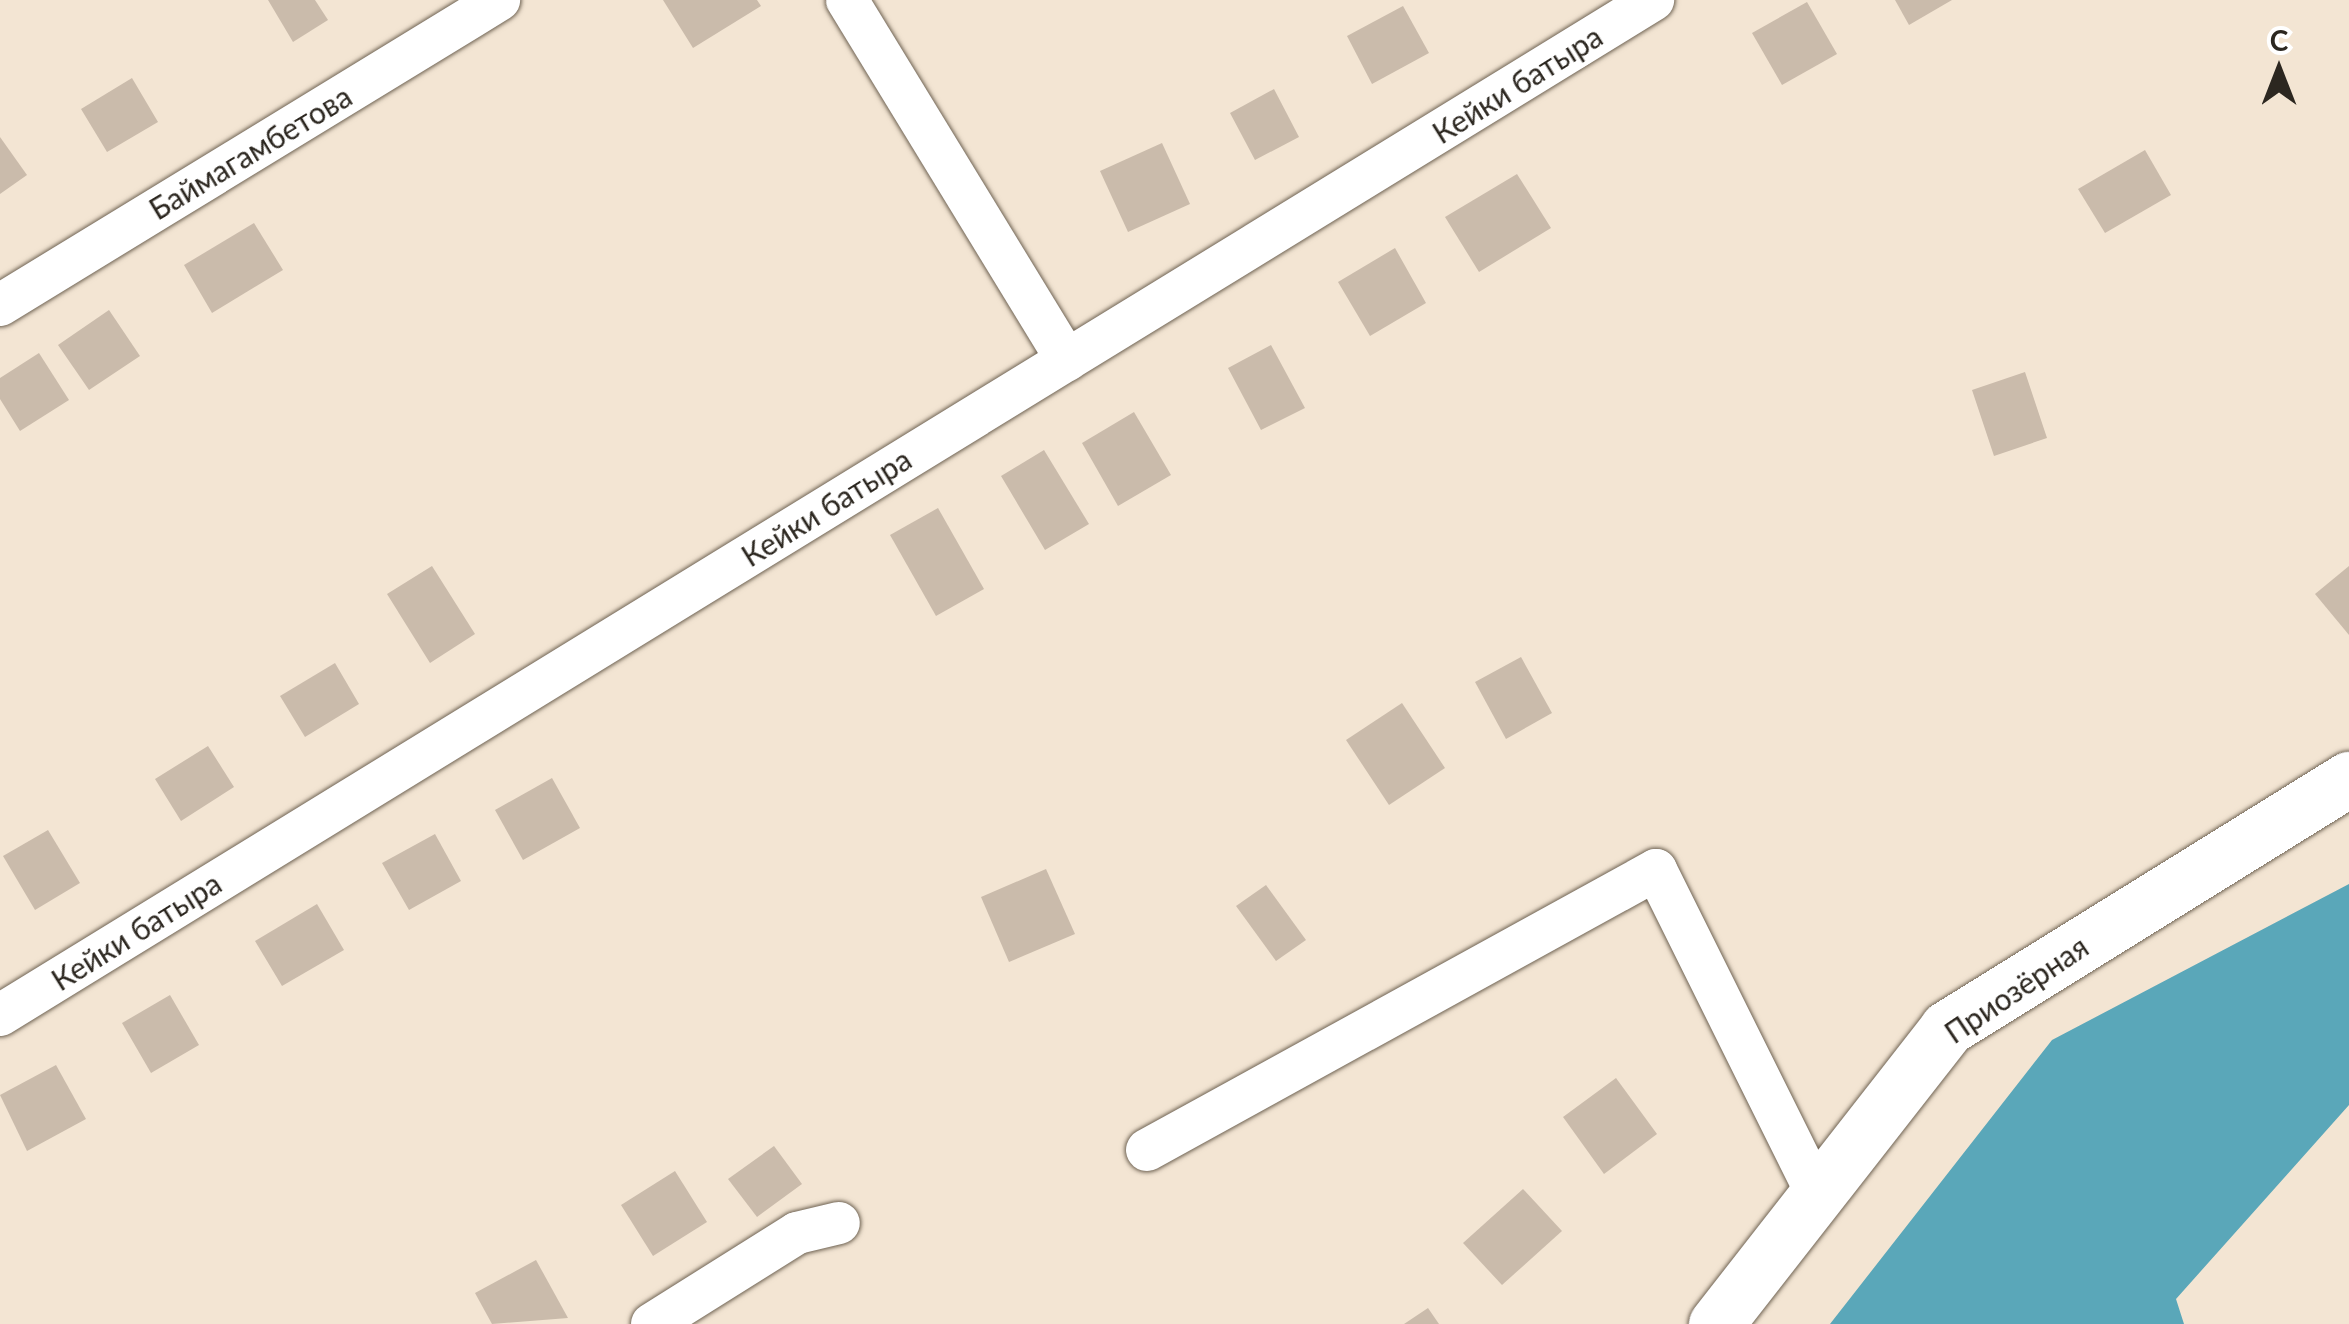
<!DOCTYPE html>
<html>
<head>
<meta charset="utf-8">
<style>
	body { margin:0 }
	#map { position:relative; width:2349px; height:1324px; overflow:hidden; background:#f3e5d3; font-family:Lato,sans-serif }
	div>[style] { position:absolute }
	[style*='--x'] { left:calc(var(--x)*1px); top:calc(var(--y)*1px); width:calc(var(--w)*1px); rotate:calc(var(--a)*1deg) }
	.water>* { inset:0; background:#5aa7b9 }
	.building>* { inset:0; background:#cabbab }
	.roads { filter:drop-shadow(0 0 2px #6f6353) drop-shadow(0 0 2px #6f6353) }
	.street>* { height:42px; margin:-21px; padding:0 21px; transform-origin:21px; border-radius:21px; background:#fff }
	.secondary>* { height:55px; margin:-27.5px; padding:0 27.5px; transform-origin:27.5px; border-radius:27.5px; background:#fff }
	span { translate:-50% -50%; white-space:nowrap; text-align:center; line-height:1.15; -webkit-text-stroke:8px #fff; paint-order:stroke }
	.street-label { font-size:30px; color:#2c2720 }
	.north { position:absolute; left:2229px; top:20px; width:100px; height:100px; -webkit-text-stroke:8px #fff; paint-order:stroke; rotate:0deg; font-size:28px; font-weight:700; line-height:40px; text-align:center; color:#2c2720 }
	.north::after { content:''; display:block; margin:auto; width:35px; height:45px; background:#2c2720; clip-path:polygon(50% 0,100% 100%,50% 72%,0 100%) }
</style>
</head>
<body>
<div id="map">
	<div class="water">
		<i style="clip-path:polygon(2349px 884px,2349px 1105px,2176px 1299px,2184px 1324px,1830px 1324px,2052px 1040px)"></i>
	</div>
	<div class="building">
		<i style="clip-path:polygon(268px 0,315px 0,328px 20px,293px 42px)"></i>
		<i style="clip-path:polygon(663px 0,757px 0,761px 6px,693px 48px)"></i>
		<i style="clip-path:polygon(1895px 0,1952px 0,1909px 25px)"></i>
		<i style="clip-path:polygon(1807px 2px,1837px 54px,1782px 85px,1752px 33px)"></i>
		<i style="clip-path:polygon(1403px 6px,1429px 53px,1372px 84px,1347px 36px)"></i>
		<i style="clip-path:polygon(132px 78px,158px 122px,107px 152px,81px 109px)"></i>
		<i style="clip-path:polygon(1274px 89px,1299px 137px,1255px 160px,1230px 113px)"></i>
		<i style="clip-path:polygon(0 137px,27px 175px,0 194px)"></i>
		<i style="clip-path:polygon(1162px 143px,1190px 204px,1128px 232px,1100px 171px)"></i>
		<i style="clip-path:polygon(2145px 150px,2171px 195px,2105px 233px,2078px 189px)"></i>
		<i style="clip-path:polygon(1517px 174px,1551px 228px,1479px 272px,1445px 217px)"></i>
		<i style="clip-path:polygon(254px 223px,283px 270px,212px 313px,184px 265px)"></i>
		<i style="clip-path:polygon(1395px 248px,1426px 303px,1370px 336px,1338px 282px)"></i>
		<i style="clip-path:polygon(109px 310px,140px 356px,89px 390px,58px 345px)"></i>
		<i style="clip-path:polygon(1271px 345px,1305px 408px,1261px 430px,1228px 368px)"></i>
		<i style="clip-path:polygon(39px 353px,69px 400px,20px 431px,0 399px,0 378px)"></i>
		<i style="clip-path:polygon(2025px 372px,2047px 438px,1994px 456px,1972px 390px)"></i>
		<i style="clip-path:polygon(1134px 412px,1171px 475px,1118px 506px,1082px 443px)"></i>
		<i style="clip-path:polygon(1044px 450px,1089px 524px,1045px 550px,1001px 476px)"></i>
		<i style="clip-path:polygon(938px 508px,984px 589px,936px 616px,890px 535px)"></i>
		<i style="clip-path:polygon(432px 566px,475px 634px,430px 663px,387px 594px)"></i>
		<i style="clip-path:polygon(2349px 566px,2349px 635px,2315px 594px)"></i>
		<i style="clip-path:polygon(1521px 657px,1552px 713px,1506px 739px,1475px 682px)"></i>
		<i style="clip-path:polygon(335px 663px,359px 704px,305px 737px,280px 696px)"></i>
		<i style="clip-path:polygon(1402px 703px,1445px 768px,1389px 805px,1346px 740px)"></i>
		<i style="clip-path:polygon(208px 746px,234px 787px,181px 821px,155px 779px)"></i>
		<i style="clip-path:polygon(552px 778px,580px 828px,523px 860px,495px 810px)"></i>
		<i style="clip-path:polygon(48px 830px,80px 883px,35px 910px,3px 856px)"></i>
		<i style="clip-path:polygon(435px 834px,461px 881px,409px 910px,382px 863px)"></i>
		<i style="clip-path:polygon(1046px 869px,1075px 934px,1009px 962px,981px 897px)"></i>
		<i style="clip-path:polygon(1266px 885px,1306px 940px,1276px 961px,1236px 906px)"></i>
		<i style="clip-path:polygon(317px 904px,344px 950px,282px 986px,255px 941px)"></i>
		<i style="clip-path:polygon(170px 995px,199px 1045px,151px 1073px,122px 1023px)"></i>
		<i style="clip-path:polygon(56px 1065px,86px 1119px,27px 1151px,0 1095px)"></i>
		<i style="clip-path:polygon(1616px 1078px,1657px 1134px,1604px 1174px,1563px 1117px)"></i>
		<i style="clip-path:polygon(774px 1146px,802px 1184px,757px 1217px,728px 1179px)"></i>
		<i style="clip-path:polygon(675px 1171px,707px 1222px,653px 1256px,621px 1205px)"></i>
		<i style="clip-path:polygon(1523px 1189px,1562px 1231px,1502px 1285px,1463px 1243px)"></i>
		<i style="clip-path:polygon(536px 1260px,568px 1318px,492px 1324px,475px 1293px)"></i>
		<i style="clip-path:polygon(1428px 1308px,1439px 1324px,1404px 1324px)"></i>
	</div>
	<div class="roads">
		<div class="street">
			<i style="--x:847;--y:0;--w:422;--a:58.6"></i>
			<i style="--x:0;--y:305;--w:585;--a:-31.43"></i>
			<i style="--x:0;--y:1015;--w:1940;--a:-31.55"></i>
			<i style="--x:1147;--y:1150;--w:581;--a:-28.82"></i>
			<i style="--x:1656;--y:870;--w:360;--a:63.6"></i>
			<i style="--x:652;--y:1324;--w:171;--a:-32.1"></i>
			<i style="--x:797;--y:1233;--w:43;--a:-13.4"></i>
		</div>
		<div class="secondary">
			<i style="--x:1716;--y:1324;--w:375;--a:-52"></i>
			<i style="--x:1947;--y:1028;--w:473;--a:-31.8"></i>
		</div>
	</div>
	<div class="street-label">
		<span style="left:1517px;top:84px;rotate:-32deg">Кейки батыра</span>
		<span style="left:250px;top:152px;rotate:-31deg">Баймагамбетова</span>
		<span style="left:826px;top:507px;rotate:-32deg">Кейки батыра</span>
		<span style="left:136px;top:931px;rotate:-32deg">Кейки батыра</span>
		<span style="left:2016px;top:989px;rotate:-34deg">Приозёрная</span>
	</div>
	<div class="north">С</div>
</div>
</body>
</html>
